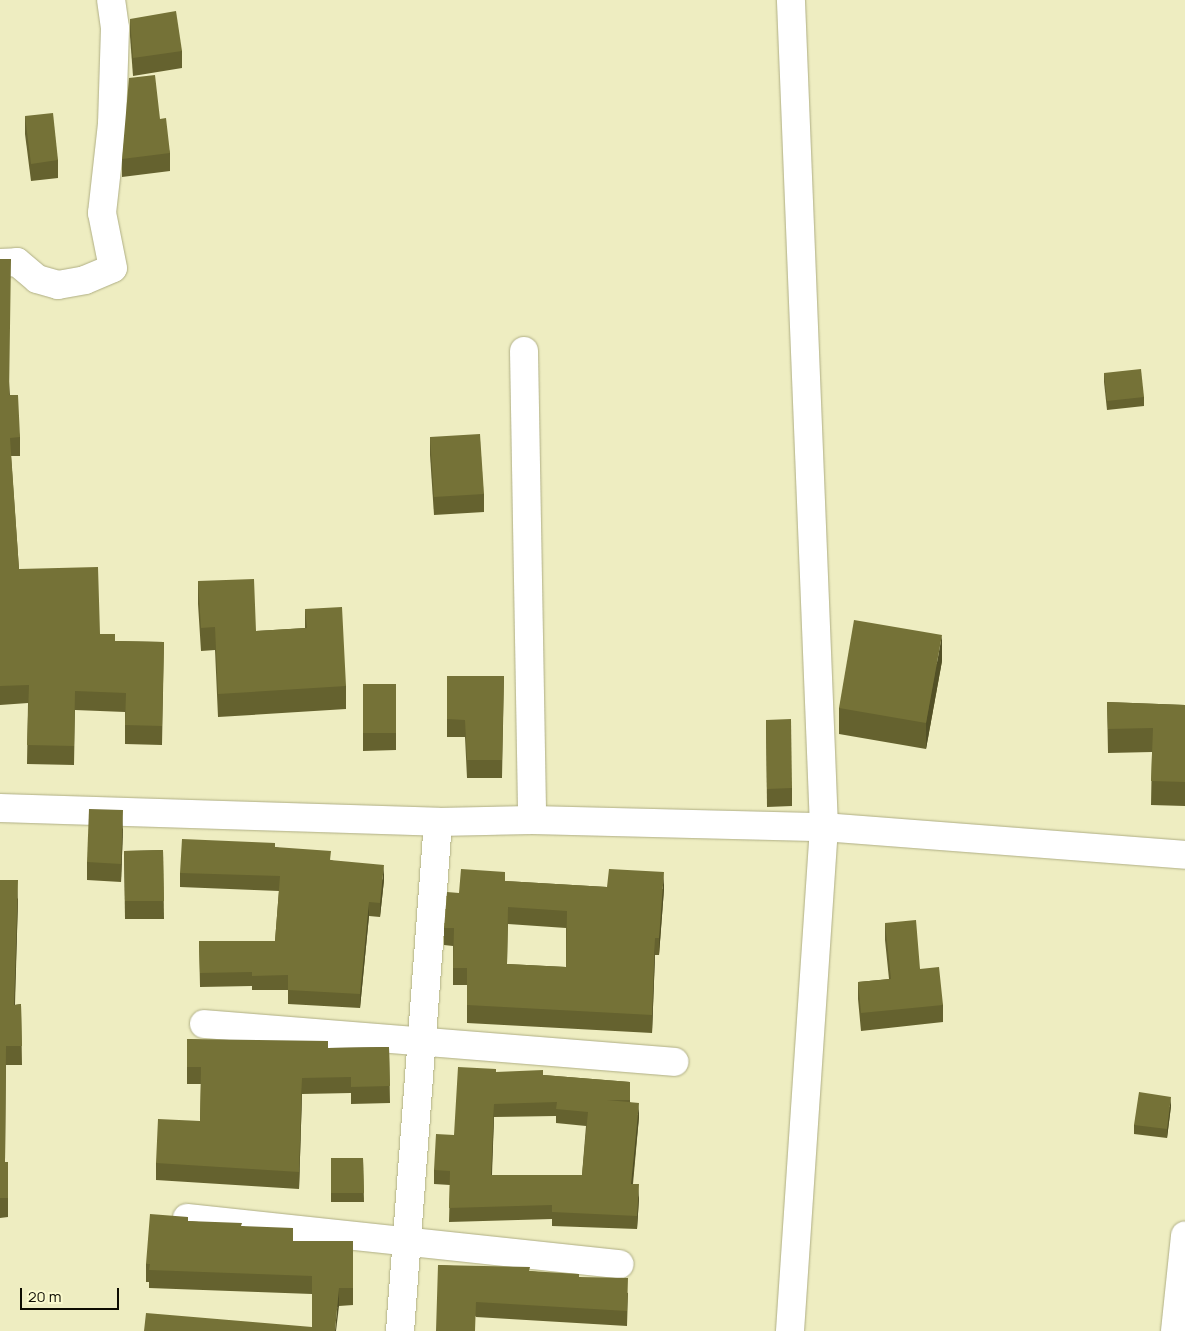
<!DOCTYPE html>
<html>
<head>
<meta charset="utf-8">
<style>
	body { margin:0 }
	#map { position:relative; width:1185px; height:1331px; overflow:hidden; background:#eeedc1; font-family:Manrope,sans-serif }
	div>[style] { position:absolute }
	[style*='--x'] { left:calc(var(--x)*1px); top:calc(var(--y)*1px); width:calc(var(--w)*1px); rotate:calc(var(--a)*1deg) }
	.roads { filter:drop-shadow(0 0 1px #afae84) drop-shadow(0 0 1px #afae84) }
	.minor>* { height:28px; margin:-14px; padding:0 14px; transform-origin:14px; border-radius:14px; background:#fff }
	.wall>* { inset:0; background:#65622f }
	.shaded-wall>* { inset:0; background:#525026 }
	.building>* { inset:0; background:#757237 }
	span { translate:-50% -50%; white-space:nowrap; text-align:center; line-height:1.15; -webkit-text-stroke:4.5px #fbface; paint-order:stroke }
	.scale { position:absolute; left:20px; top:1288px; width:99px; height:22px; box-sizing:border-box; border:2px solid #0d0c01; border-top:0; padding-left:6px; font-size:15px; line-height:18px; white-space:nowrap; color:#0d0c01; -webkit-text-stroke:4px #fbface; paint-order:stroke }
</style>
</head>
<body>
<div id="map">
	<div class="roads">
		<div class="minor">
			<i style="--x:0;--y:263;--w:17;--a:-3"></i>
			<i style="--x:17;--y:262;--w:26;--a:40"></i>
			<i style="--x:37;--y:279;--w:22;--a:16"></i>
			<i style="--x:58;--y:285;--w:27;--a:-10"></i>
			<i style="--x:85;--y:280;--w:30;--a:-23"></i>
			<i style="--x:113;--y:268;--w:56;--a:-101.3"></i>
			<i style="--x:102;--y:213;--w:90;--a:-83.6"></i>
			<i style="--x:112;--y:124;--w:96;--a:-88.2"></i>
			<i style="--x:115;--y:28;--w:28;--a:-98"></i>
			<i style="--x:524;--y:351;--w:469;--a:89"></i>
			<i style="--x:0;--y:808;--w:438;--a:1.8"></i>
			<i style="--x:438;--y:822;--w:94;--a:-1.2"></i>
			<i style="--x:532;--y:820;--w:292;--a:1.4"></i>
			<i style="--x:824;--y:827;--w:362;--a:4.4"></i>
			<i style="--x:204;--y:1024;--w:472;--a:4.6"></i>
			<i style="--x:187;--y:1218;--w:435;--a:6.1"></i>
			<i style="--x:400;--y:1331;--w:510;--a:-85.73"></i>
			<i style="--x:790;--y:1331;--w:505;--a:-86.14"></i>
			<i style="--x:824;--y:827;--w:828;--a:-92.29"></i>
			<i style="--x:1175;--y:1331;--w:96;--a:-84"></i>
		</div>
	</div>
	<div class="wall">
		<i style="clip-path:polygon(130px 19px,182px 51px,182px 68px,133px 76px,130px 36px)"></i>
		<i style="clip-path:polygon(25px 116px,58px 160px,58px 178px,31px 181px,25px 134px)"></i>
		<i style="clip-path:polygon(160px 119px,170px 153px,170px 171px,122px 177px,122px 159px)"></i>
		<i style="clip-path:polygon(0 259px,10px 395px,20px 437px,20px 456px,11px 456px,19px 569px,100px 634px,115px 641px,164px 642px,162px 745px,125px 744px,125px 712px,75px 710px,74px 765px,27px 764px,28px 703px,0 705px)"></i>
		<i style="clip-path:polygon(1104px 373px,1144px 397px,1144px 406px,1107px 410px,1104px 382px)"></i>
		<i style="clip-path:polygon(430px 437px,484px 494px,484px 512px,434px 515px,430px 455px)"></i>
		<i style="clip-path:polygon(198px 581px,256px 631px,305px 628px,305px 609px,346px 686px,346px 709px,218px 717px,215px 650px,201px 651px,198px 604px)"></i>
		<i style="clip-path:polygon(942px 661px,926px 749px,839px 734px,839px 708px)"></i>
		<i style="clip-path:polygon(447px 676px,504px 676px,502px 778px,467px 778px,465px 737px,447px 737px)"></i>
		<i style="clip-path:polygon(363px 684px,396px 684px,396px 750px,363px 751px)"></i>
		<i style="clip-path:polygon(1107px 702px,1185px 705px,1185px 806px,1151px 805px,1152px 752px,1108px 753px)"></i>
		<i style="clip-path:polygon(766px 720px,792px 788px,792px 806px,767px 807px)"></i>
		<i style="clip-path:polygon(123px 828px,121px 882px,87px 880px,87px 862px)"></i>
		<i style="clip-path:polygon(275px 847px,331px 860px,384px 880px,380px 917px,369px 916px,360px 1008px,288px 1004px,288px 990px,252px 990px,252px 986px,200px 987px,199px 941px,275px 941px,279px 891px,180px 887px,180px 873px)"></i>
		<i style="clip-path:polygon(163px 850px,164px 919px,125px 919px,124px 851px)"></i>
		<i style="clip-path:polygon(0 880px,18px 899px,15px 1005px,21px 1004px,22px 1065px,6px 1065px,5px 1162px,8px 1162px,8px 1217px,0 1218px)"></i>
		<i style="clip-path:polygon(evenodd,505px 881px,607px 887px,664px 889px,659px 955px,655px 955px,652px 1033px,467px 1023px,467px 985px,453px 985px,453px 946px,444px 945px,444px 928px,459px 893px,505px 881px,508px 924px,566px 928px,566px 967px,507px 964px,508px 924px)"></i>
		<i style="clip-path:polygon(885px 923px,920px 969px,943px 1005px,943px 1022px,861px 1031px,858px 999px,858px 982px,889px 979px,885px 940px)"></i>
		<i style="clip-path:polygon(187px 1039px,328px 1048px,389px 1047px,390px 1103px,351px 1104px,351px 1093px,302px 1094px,299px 1189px,156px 1180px,156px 1163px,200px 1121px,201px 1084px,187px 1084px)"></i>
		<i style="clip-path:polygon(evenodd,496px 1072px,543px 1075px,630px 1082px,630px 1102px,639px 1117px,633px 1184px,639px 1198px,637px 1229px,552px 1226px,552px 1219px,449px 1222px,450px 1185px,434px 1184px,434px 1170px,454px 1135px,496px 1072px,556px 1116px,556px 1123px,586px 1126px,582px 1175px,492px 1175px,494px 1117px,556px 1116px)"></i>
		<i style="clip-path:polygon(1171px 1106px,1167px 1138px,1134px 1134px,1134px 1125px)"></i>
		<i style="clip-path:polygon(331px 1158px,363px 1158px,364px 1202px,331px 1202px)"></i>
		<i style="clip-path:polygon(188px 1221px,242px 1226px,293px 1241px,353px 1241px,353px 1305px,339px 1306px,312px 1327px,312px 1294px,149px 1288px,149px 1282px,146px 1282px,146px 1264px)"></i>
		<i style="clip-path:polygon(438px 1265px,530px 1271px,579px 1277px,628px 1293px,627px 1326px,476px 1317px)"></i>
	</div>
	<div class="shaded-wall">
		<i style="clip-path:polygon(942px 635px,942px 661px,926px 749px,926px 723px)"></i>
		<i style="clip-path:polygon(123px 810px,123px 828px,121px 882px,121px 864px)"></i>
		<i style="clip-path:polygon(384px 865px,384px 880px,380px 917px,380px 903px)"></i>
		<i style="clip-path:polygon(664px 872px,664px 889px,659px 955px,659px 938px)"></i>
		<i style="clip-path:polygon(18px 880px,18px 899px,14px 1024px,14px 1005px)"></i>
		<i style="clip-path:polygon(369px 902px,369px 916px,360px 1008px,360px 994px)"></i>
		<i style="clip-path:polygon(655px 938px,655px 955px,652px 1033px,652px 1015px)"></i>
		<i style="clip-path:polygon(302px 1078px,302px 1094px,299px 1189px,299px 1172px)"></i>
		<i style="clip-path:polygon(1171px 1097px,1171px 1106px,1167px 1138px,1167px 1129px)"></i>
		<i style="clip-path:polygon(639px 1103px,639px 1117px,631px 1198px,631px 1184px)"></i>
		<i style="clip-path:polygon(494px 1104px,494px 1117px,491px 1189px,491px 1175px)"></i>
		<i style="clip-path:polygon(639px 1184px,639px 1198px,637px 1229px,637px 1216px)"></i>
		<i style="clip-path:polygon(339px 1288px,339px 1306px,336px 1331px,335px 1331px)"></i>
	</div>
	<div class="building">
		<i style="clip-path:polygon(176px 11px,182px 51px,133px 58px,130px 19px)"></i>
		<i style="clip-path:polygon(155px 75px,160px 119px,166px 118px,170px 153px,122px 159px,129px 78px)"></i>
		<i style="clip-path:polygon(53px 113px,58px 160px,31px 164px,25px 116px)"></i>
		<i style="clip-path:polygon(0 259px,11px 259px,9px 395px,18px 395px,20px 437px,10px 438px,19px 569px,98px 567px,100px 634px,115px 634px,115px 641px,164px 642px,162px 726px,125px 725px,126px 693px,75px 691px,74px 746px,27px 745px,29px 685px,0 686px)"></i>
		<i style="clip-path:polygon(1141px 369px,1144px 397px,1107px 401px,1104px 373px)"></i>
		<i style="clip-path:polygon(480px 434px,484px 494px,434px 497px,430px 437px)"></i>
		<i style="clip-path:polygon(254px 579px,256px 631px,307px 628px,305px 609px,342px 607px,346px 686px,218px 694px,215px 627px,201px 628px,198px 581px)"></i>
		<i style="clip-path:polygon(854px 620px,942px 635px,926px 723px,839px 708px)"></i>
		<i style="clip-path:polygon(447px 676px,504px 676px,502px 760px,467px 760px,465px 720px,447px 719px)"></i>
		<i style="clip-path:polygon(363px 684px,396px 684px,396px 733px,363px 733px)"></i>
		<i style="clip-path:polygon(1107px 702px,1185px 705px,1185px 782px,1151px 781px,1153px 728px,1108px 729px)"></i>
		<i style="clip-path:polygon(791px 719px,792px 788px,767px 789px,766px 720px)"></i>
		<i style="clip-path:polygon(89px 809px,123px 810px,121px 864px,87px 862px)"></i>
		<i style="clip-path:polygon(182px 839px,275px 843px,275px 847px,331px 851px,330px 860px,384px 865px,380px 903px,369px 902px,360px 994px,288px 990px,288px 975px,252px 976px,252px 972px,200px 973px,199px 941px,275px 941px,280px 876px,180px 873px)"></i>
		<i style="clip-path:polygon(163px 850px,164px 901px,125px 901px,124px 851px)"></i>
		<i style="clip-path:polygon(evenodd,461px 869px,505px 872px,505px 881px,607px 887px,609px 869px,664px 872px,659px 938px,655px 938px,652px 1015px,467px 1005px,467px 968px,453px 968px,454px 928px,444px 928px,447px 892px,459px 893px,461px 869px,508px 907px,567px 911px,566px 967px,507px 964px,508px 907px)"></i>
		<i style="clip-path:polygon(0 880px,18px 880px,14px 1005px,21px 1004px,22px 1046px,6px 1046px,5px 1162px,8px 1162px,8px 1198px,0 1198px)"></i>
		<i style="clip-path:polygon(916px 920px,920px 969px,939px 967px,943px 1005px,861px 1013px,858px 982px,891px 979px,885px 923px)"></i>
		<i style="clip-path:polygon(187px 1039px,328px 1041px,328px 1048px,389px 1047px,390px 1086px,351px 1087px,351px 1077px,302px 1078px,299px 1172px,156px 1163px,158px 1119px,200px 1121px,201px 1067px,187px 1067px)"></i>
		<i style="clip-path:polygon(evenodd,458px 1067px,496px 1069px,496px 1072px,543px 1070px,543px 1075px,630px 1082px,630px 1100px,607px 1100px,639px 1103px,631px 1184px,639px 1184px,637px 1216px,552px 1212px,552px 1205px,449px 1208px,450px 1171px,434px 1170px,436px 1134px,454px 1135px,458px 1067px,557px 1102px,556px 1109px,588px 1112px,582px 1175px,491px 1175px,494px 1104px,557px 1102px)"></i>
		<i style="clip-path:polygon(1139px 1092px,1171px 1097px,1167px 1129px,1134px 1125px)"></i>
		<i style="clip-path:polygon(331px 1158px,363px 1158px,364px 1193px,331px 1193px)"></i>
		<i style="clip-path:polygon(150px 1214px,188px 1217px,188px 1221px,242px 1223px,241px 1226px,293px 1228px,293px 1241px,353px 1241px,353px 1288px,339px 1288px,335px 1331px,144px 1331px,146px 1313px,312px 1327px,312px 1276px,149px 1270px,150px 1264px,146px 1264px)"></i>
		<i style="clip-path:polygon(438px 1265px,530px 1267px,529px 1271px,579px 1274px,579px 1277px,628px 1278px,627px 1311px,476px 1302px,475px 1331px,436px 1331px)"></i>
	</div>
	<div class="scale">20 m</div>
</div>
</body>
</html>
